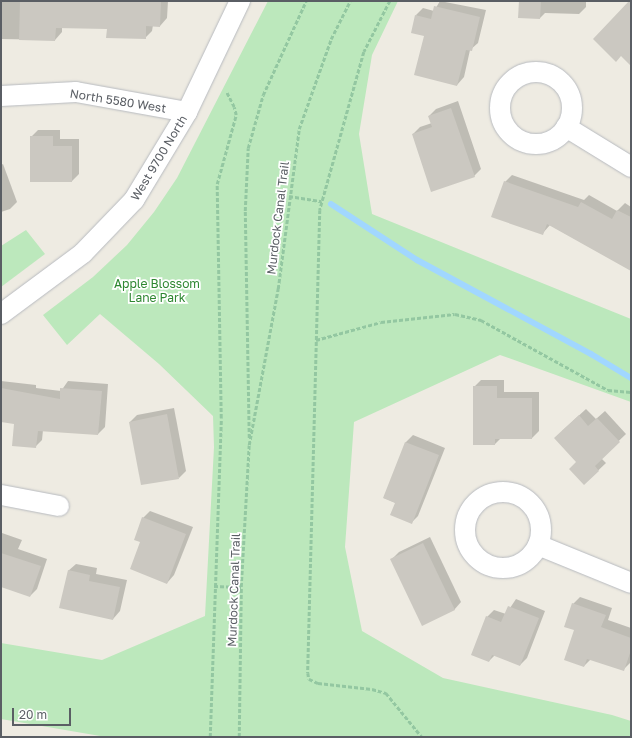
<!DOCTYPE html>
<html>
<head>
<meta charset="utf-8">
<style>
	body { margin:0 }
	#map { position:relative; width:632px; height:738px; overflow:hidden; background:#eeebe2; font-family:"Golos Text",sans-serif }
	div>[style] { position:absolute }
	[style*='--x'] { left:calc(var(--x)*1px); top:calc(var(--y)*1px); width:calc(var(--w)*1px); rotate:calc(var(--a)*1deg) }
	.green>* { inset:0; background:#bce8bc }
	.shadow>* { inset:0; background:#0003 }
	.stream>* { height:6px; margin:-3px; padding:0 3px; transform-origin:3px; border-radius:3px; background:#a1d7ff }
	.building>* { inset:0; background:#cbc8c1 }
	.path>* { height:2.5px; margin-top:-1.25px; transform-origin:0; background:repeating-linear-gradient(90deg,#93c7a1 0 4px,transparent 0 6px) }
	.roads { filter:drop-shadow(0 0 1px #b7babf) drop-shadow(0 0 1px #b7babf) }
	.minor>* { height:20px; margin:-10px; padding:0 10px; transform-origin:10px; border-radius:10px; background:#fff }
	.minor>.ring { margin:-10px; padding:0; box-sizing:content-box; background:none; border:20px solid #fff; border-radius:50% }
	span { translate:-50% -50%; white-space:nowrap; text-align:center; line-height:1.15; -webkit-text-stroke:3.5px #fff; paint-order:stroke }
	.street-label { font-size:12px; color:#5a5e64 }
	.park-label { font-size:12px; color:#2e8731 }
	.frame { position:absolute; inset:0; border:2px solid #5a5e64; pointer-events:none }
	.scale { position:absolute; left:12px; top:708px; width:59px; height:18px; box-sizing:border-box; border:2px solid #5a5e64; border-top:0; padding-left:5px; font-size:12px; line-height:14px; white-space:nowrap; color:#5a5e64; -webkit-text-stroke:3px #fff; paint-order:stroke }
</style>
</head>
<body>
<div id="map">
	<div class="green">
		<i style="clip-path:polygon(268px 1px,398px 1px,372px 55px,359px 134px,372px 214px,631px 319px,631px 402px,500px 355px,354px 422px,345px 547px,362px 631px,443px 678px,612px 715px,631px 721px,631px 737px,106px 737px,1px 719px,1px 643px,102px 660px,205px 616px,214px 447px,213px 416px,159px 364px,100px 314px,67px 345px,43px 315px,93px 277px,127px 245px,154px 212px,177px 178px)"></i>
		<i style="clip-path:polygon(26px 230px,45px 254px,1px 287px,1px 246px)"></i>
	</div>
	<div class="shadow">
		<i style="clip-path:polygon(1px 1px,168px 1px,167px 18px,160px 26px,153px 25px,152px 31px,145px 38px,108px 28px,62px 27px,62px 32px,55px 40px,1px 39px)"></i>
		<i style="clip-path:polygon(440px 1px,486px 10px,478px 43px,470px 50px,464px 77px,457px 85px,425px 35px,416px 15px,423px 8px,434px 11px)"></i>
		<i style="clip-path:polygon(520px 1px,586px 1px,586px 7px,579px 14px,545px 13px,540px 18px,519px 17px)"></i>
		<i style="clip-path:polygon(458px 101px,481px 169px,474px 176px,413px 134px,420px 127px,432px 123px,429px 116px,436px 109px)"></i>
		<i style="clip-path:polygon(38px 130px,60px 130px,60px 139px,79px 139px,79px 174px,72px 181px,31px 137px)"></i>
		<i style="clip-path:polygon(3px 164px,17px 202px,10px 209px,1px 212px,1px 165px)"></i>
		<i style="clip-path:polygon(512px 175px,584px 200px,589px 195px,617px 211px,625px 203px,631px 207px,631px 270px,550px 225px,542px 234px,505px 182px)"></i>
		<i style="clip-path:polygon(481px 380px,504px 380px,504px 392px,539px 392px,539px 431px,532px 438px,501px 438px,495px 444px,474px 387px)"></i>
		<i style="clip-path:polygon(1px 381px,36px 385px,36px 388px,61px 391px,68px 381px,108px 384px,105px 427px,98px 434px,43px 430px,42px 440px,35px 447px,15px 423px,1px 421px)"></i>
		<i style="clip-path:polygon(174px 408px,186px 471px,179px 478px,130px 422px,137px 415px)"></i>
		<i style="clip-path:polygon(586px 409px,596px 419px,605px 411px,626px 434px,601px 458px,606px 463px,584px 484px,578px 462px,562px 431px)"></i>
		<i style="clip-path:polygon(413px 435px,445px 448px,418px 516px,411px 523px,396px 503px,384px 498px,406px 442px)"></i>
		<i style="clip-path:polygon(150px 511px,193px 527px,174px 575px,167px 583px,141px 542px,143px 518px)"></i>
		<i style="clip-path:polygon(2px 533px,22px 540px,18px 549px,47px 559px,37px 589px,30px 596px,1px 586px)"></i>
		<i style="clip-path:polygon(430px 537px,461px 602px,454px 610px,392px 559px,399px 552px)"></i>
		<i style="clip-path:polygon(76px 564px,97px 568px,96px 574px,127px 580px,120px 611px,113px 619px,68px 571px)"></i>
		<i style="clip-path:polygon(580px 597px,612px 608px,608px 620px,631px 628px,631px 662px,623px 670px,591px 659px,584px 666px,573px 604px)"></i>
		<i style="clip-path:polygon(516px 599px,545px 611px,527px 658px,520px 665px,495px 655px,489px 661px,487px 617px,494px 610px,506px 614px)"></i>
	</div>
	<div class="stream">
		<i style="--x:331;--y:204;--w:103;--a:33.1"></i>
		<i style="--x:417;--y:260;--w:198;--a:28.4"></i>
		<i style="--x:591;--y:354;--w:47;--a:31"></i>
	</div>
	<div class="building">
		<i style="clip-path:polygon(20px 1px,161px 1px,160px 27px,146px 26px,146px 39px,106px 38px,107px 29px,56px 28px,55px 41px,19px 40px)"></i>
		<i style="clip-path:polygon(519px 1px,541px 1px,540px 19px,518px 18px)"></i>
		<i style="clip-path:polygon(629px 1px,631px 1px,631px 66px,621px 56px,616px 62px,593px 39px)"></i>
		<i style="clip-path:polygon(434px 6px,480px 17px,472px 51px,466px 50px,457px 86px,414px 75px,424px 36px,411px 33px,415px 15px,431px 19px)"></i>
		<i style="clip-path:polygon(451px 108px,475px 177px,431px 192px,412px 134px,432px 127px,428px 116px)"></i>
		<i style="clip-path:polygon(30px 136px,53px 136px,53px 146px,72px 146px,72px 182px,30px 182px)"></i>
		<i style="clip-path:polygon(504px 181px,578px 207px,581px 202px,612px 219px,617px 210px,631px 217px,631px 271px,547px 224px,543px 235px,491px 217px)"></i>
		<i style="clip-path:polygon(473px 386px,497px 386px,497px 398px,532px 398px,532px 439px,495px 439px,495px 445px,473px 445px)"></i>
		<i style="clip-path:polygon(1px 388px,60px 399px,60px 388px,102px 391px,98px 435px,38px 431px,36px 448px,12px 446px,14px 424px,1px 422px)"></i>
		<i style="clip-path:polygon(167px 414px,179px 479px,141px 485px,129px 422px)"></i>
		<i style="clip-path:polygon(579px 415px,588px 426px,597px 418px,620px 442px,595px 466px,599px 471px,584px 485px,569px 469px,576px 462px,554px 438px)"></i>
		<i style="clip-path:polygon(405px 442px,439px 455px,412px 524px,390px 515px,395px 503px,383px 498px)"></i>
		<i style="clip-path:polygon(142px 517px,186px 534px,167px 584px,130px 569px,140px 542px,134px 540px)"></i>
		<i style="clip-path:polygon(423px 543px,455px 610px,422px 626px,390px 559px)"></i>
		<i style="clip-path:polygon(1px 553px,41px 566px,30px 597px,1px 587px)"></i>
		<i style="clip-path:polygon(68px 570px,90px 575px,89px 581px,120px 587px,113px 620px,59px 608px)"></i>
		<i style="clip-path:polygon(572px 603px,606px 615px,601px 627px,631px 638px,631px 650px,624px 671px,587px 659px,584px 667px,564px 660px,574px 630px,564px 627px)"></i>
		<i style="clip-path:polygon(508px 606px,539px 618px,520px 666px,492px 655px,489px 662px,471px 655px,486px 616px,501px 622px)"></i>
	</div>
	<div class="path">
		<i style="--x:390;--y:1;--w:57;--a:117"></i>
		<i style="--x:364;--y:52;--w:164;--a:105.6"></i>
		<i style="--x:320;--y:210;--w:463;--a:91.5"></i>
		<i style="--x:308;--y:673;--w:6;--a:81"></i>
		<i style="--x:309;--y:679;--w:10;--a:24"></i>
		<i style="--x:318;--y:683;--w:54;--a:6.3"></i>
		<i style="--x:372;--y:689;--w:15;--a:16"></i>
		<i style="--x:386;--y:693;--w:57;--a:50.7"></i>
		<i style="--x:289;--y:196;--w:33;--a:9"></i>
		<i style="--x:316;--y:340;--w:67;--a:-15.5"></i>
		<i style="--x:381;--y:322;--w:74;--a:-6.2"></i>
		<i style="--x:455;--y:314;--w:27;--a:13"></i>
		<i style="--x:481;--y:320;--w:145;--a:28.9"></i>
		<i style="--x:608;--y:390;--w:23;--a:5"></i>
		<i style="--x:249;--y:438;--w:227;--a:-91"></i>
		<i style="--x:245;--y:211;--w:63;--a:-87.3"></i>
		<i style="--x:248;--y:148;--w:55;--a:-74.2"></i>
		<i style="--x:263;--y:95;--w:103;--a:-65.4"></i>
		<i style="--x:214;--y:586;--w:27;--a:2"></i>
		<i style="--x:210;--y:737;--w:319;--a:-88"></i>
		<i style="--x:221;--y:418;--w:234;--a:-91"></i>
		<i style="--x:217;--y:184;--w:72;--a:-74.6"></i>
		<i style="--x:236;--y:115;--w:8;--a:-104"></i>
		<i style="--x:234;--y:107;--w:16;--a:-117"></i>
		<i style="--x:239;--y:737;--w:150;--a:-89.2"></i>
		<i style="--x:241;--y:587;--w:142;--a:-86.8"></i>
		<i style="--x:249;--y:445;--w:159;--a:-79.5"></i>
		<i style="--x:278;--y:289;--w:161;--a:-82.5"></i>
		<i style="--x:299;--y:129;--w:96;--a:-70.4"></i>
		<i style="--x:331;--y:39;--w:42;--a:-63.4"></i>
	</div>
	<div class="roads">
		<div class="minor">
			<i class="ring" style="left:500px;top:72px;width:52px;height:52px"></i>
			<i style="--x:1;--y:96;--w:75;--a:-3.1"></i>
			<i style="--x:76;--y:92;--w:113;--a:10.2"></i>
			<i style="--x:566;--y:127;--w:76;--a:31.6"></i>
			<i style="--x:1;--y:314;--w:102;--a:-36.6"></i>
			<i style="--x:83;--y:253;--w:74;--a:-46.1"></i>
			<i style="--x:134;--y:200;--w:103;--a:-58.9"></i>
			<i style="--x:187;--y:112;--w:123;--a:-64.5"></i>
			<i class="ring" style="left:465px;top:492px;width:56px;height:56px"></i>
			<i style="--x:1;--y:495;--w:59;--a:10.7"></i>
			<i style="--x:538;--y:545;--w:100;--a:22.2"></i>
		</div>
	</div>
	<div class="street-label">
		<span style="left:118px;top:101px;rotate:9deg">North 5580 West</span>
		<span style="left:159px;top:158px;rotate:-59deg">West 9700 North</span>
		<span style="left:278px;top:218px;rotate:-83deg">Murdock Canal Trail</span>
		<span style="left:234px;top:590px;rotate:-88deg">Murdock Canal Trail</span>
	</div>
	<div class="park-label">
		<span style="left:157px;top:291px">Apple Blossom<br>Lane Park</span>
	</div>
	<div class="frame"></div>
	<div class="scale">20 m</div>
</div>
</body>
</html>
